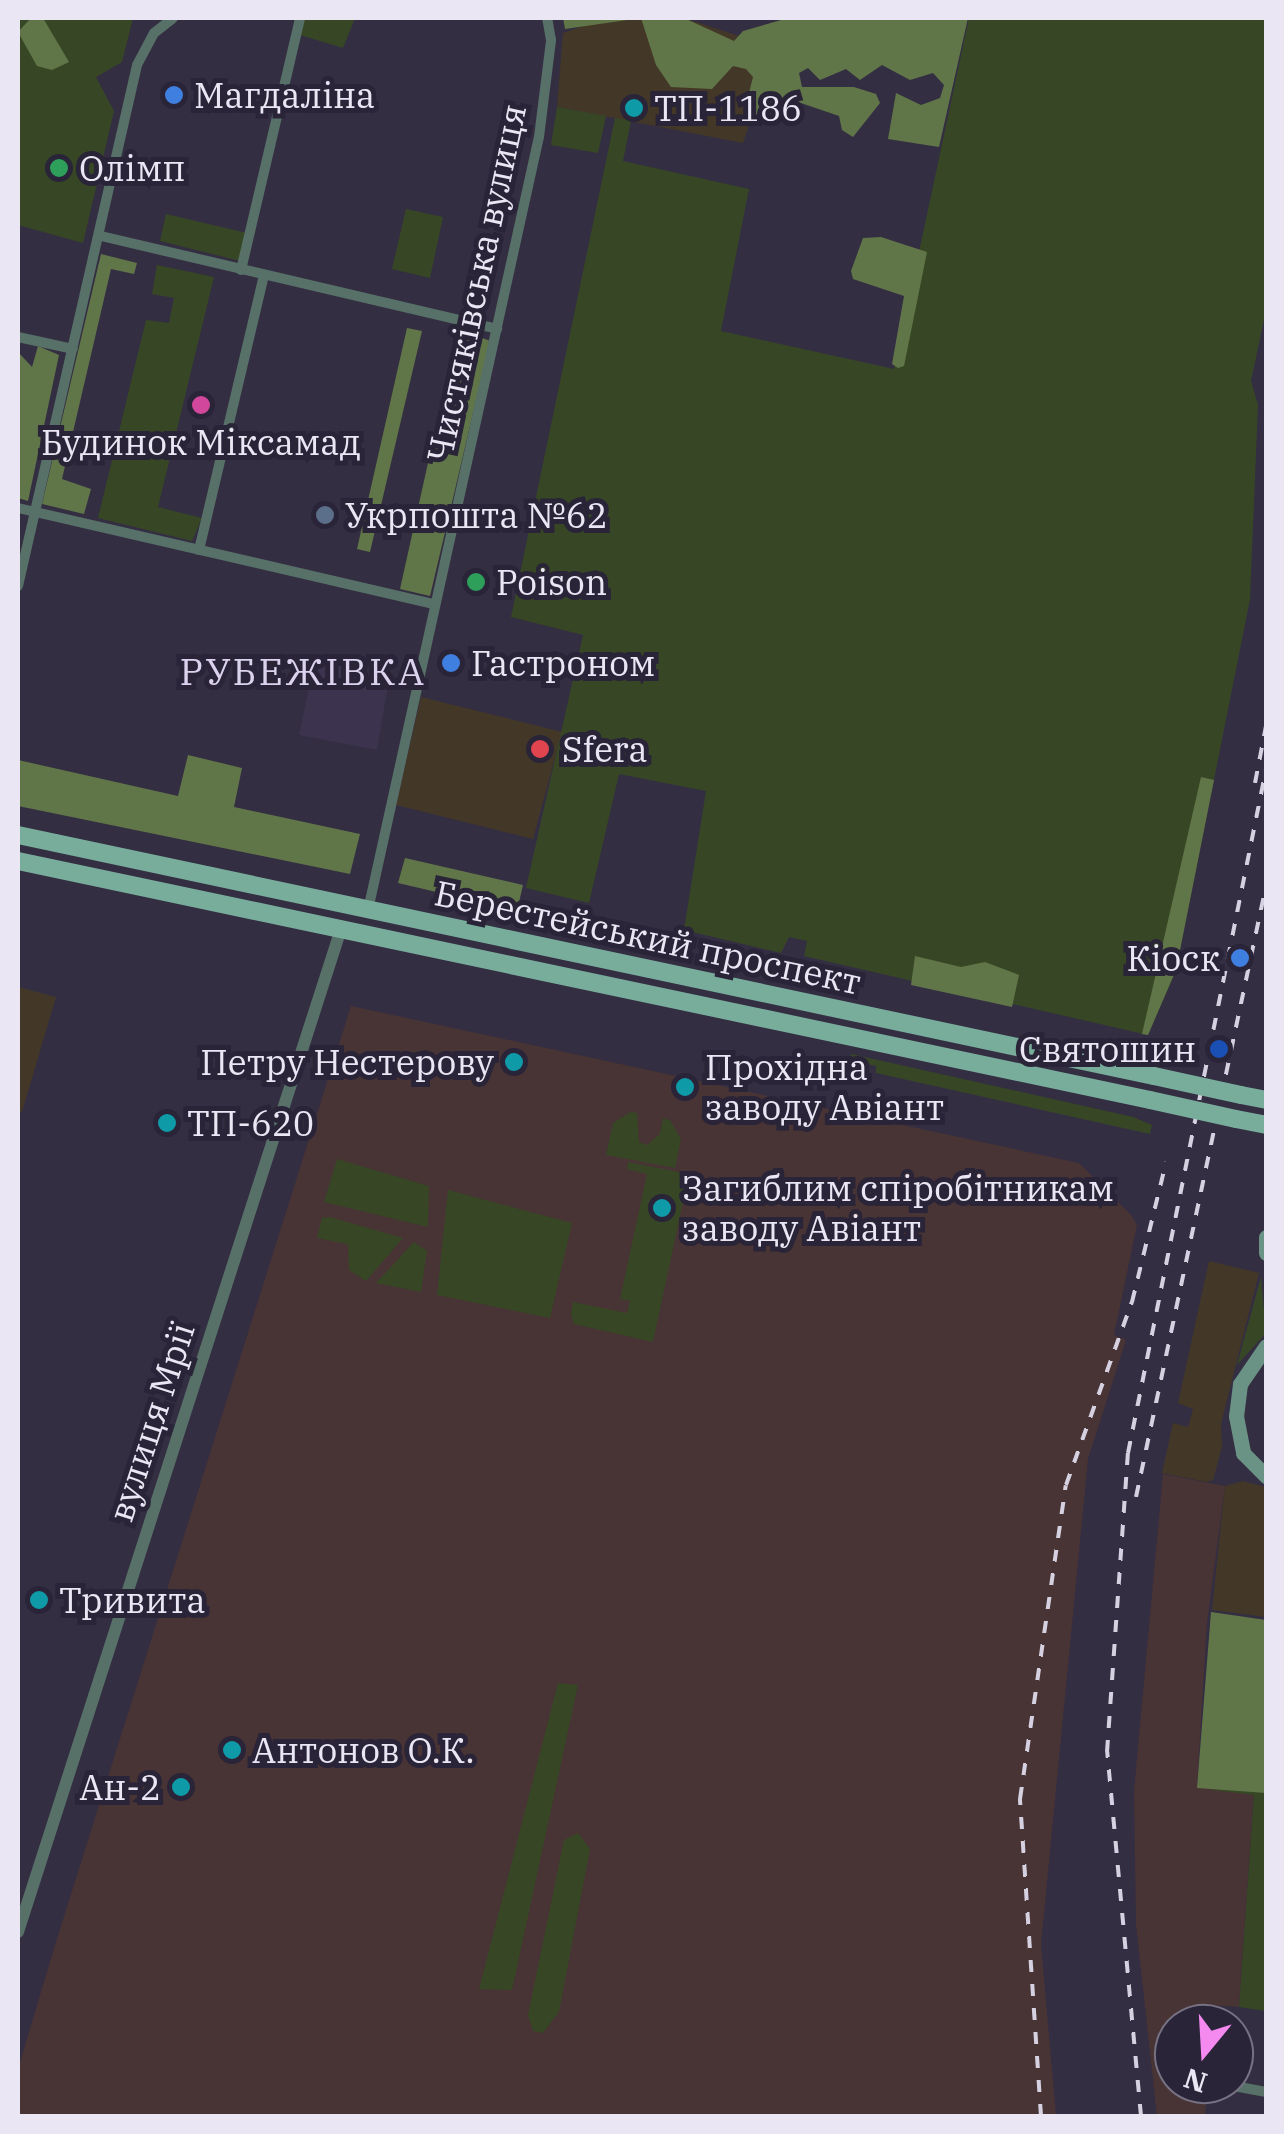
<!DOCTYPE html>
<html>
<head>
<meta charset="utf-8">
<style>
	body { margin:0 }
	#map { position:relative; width:1284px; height:2134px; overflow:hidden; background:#342e42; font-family:"IBM Plex Serif",serif }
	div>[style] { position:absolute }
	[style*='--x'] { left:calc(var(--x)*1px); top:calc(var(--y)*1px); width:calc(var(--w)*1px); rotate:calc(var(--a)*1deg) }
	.commercial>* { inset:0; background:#433828 }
	.industrial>* { inset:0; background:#483335 }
	.built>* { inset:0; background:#3c334e }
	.green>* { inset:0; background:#374725 }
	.forest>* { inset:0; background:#617648 }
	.minor>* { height:10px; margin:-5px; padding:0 5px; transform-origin:5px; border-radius:5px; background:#577068 }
	.tertiary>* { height:12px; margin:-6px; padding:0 6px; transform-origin:6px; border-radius:6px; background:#577068 }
	.secondary>* { height:15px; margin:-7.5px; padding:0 7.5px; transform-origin:7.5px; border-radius:7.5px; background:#6a9285 }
	.primary>* { height:18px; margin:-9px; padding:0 9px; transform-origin:9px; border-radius:9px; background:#78ad9c }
	.rail>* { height:4px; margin-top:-2px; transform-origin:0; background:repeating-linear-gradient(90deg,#d5d1e0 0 12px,transparent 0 24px) }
	.primary-bridge>* { height:18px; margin:-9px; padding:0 9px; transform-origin:9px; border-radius:9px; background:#78ad9c }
	.dots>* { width:28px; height:28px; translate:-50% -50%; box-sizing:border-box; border:5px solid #2a2438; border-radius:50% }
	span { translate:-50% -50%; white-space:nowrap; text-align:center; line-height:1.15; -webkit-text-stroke:10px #2a2438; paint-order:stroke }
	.poi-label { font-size:35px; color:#eae6f4 }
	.left { translate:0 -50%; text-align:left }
	.right { translate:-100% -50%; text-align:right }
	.street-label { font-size:35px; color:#eae6f4 }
	.neighbourhood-label { font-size:38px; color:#dbd3ee; letter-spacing:2.5px }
	.frame { position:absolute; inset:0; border:20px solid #eae6f4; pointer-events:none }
	.north { position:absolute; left:1154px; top:2004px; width:100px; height:100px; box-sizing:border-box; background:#2a2438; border:2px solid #777283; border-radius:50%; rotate:198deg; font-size:28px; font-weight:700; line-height:40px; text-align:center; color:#eae6f4 }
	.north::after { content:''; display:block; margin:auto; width:35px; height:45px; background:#f489f0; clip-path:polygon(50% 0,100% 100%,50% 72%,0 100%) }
</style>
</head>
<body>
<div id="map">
	<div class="commercial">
		<i style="clip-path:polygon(607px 18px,684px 18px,775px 48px,743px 143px,557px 107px,563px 33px)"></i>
		<i style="clip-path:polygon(421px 697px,562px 732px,533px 839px,396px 805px)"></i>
		<i style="clip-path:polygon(18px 987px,56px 997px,22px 1112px,18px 1110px)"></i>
		<i style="clip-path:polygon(1209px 1261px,1259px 1273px,1221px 1424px,1222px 1447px,1213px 1480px,1207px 1482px,1162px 1473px,1173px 1423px,1188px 1427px,1193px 1409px,1178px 1403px)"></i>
		<i style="clip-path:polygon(1243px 1481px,1266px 1487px,1266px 1617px,1212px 1610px,1225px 1486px)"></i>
	</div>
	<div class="industrial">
		<i style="clip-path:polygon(351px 1006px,1079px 1163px,1132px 1216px,1137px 1225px,1114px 1335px,1126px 1340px,1088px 1459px,1041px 1944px,1056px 2116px,18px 2116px,18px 2069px,55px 1945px)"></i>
		<i style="clip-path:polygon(1163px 1474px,1225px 1486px,1207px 1623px,1197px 1787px,1254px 1794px,1239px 2007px,1208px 2005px,1207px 2024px,1174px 2024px,1174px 2084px,1207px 2092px,1205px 2116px,1157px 2116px,1136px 1924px,1134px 1791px)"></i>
	</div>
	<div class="built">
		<i style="clip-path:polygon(315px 658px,389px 679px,377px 750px,299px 735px)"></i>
	</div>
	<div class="green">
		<i style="clip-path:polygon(18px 18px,133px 18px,122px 62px,96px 77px,114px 111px,83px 243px,18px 225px)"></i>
		<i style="clip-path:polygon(304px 18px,355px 18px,343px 48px,300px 35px)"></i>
		<i style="clip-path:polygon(969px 18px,1266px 18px,1266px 310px,1251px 381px,1258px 405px,1250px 599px,1176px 970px,1148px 1035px,804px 956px,807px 941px,789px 937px,781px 953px,684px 930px,706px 791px,619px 774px,589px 903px,526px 888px,583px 635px,511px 617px,615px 118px,631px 121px,623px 161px,749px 189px,721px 331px,894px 369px)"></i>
		<i style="clip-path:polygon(557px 107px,606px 116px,598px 153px,551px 145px)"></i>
		<i style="clip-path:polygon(406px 209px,443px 217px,430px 278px,392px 269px)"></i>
		<i style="clip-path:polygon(166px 214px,247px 233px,240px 261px,160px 241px)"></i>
		<i style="clip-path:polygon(157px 265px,214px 277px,158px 507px,202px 518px,192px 541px,98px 518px,146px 320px,169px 323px,174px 298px,152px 294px)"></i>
		<i style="clip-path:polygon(851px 1054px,1133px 1117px,1152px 1125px,1150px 1134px,876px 1073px,876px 1066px,850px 1060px)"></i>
		<i style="clip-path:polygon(631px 1112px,637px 1113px,639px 1142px,647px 1145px,660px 1134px,663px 1118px,670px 1120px,681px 1139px,675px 1168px,606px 1155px,613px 1123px)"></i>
		<i style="clip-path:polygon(337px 1159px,429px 1186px,428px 1227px,324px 1202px)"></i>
		<i style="clip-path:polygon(628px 1162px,689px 1174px,653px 1342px,574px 1324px,571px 1315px,573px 1302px,627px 1313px,630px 1301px,620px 1299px,647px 1174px,627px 1169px)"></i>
		<i style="clip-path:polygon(448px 1190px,572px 1223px,550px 1318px,437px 1295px)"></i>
		<i style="clip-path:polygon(330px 1217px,403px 1238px,366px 1281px,349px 1270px,348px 1244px,317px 1238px,322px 1218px)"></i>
		<i style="clip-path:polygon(414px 1242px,427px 1251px,421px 1292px,376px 1283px)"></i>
		<i style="clip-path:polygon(1261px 1277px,1266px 1333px,1237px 1365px)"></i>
		<i style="clip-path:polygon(558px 1683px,578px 1685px,512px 1990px,479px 1989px)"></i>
		<i style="clip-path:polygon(1266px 1735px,1266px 2011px,1239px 2007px,1254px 1795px,1213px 1790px,1218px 1741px)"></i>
		<i style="clip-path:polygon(578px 1833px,590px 1849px,559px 2012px,543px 2033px,533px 2031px,528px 2015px,564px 1840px)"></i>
	</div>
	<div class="forest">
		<i style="clip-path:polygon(31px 18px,43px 18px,69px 62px,52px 70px,37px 66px,18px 32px)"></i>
		<i style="clip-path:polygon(563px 18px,684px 18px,734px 41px,743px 31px,788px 18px,968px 18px,939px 147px,888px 139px,896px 93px,921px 105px,940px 98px,944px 85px,933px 73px,910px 80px,882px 65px,860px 80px,846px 69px,820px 80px,808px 68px,799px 73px,802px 87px,854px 87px,876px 94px,880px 103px,853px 137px,842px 130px,839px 116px,798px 102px,775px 109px,768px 121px,751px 122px,743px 117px,753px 77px,746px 69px,733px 66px,712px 89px,671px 87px,656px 65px,641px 18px,565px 29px)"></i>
		<i style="clip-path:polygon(881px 237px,927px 252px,904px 366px,898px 368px,892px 364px,904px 296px,853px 279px,851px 271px,863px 238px)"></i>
		<i style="clip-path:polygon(101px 254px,137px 263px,134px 274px,111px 269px,62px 479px,91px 489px,84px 514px,42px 504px)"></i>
		<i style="clip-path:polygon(407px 328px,422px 331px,370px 552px,357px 549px)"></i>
		<i style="clip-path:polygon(458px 328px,490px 341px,430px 596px,400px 589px)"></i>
		<i style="clip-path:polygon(38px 346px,59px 355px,28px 501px,18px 498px,18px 352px,32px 367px)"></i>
		<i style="clip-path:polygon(188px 755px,242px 768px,234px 807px,360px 834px,350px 874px,18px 806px,18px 760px,178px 796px)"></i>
		<i style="clip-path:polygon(1201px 777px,1214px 780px,1176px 970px,1148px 1035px,1142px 1034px)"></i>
		<i style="clip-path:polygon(405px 858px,523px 885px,517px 911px,398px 883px)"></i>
		<i style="clip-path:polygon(915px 956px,961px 967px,985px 962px,1019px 975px,1012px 1007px,911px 985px)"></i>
		<i style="clip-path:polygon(1211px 1612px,1266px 1620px,1266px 1793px,1197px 1788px)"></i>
	</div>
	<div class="minor">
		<i style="--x:101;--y:236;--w:407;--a:13.2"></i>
		<i style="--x:241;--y:270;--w:259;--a:-76.8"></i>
		<i style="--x:18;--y:337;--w:56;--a:12.3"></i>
		<i style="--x:18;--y:508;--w:428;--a:13"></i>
		<i style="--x:199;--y:550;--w:283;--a:-76.7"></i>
		<i style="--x:18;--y:586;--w:534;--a:-77.13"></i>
		<i style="--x:137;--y:65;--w:36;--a:-62"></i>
		<i style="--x:154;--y:33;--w:24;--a:-38"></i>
		<i style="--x:368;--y:910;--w:792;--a:-77.53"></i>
		<i style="--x:539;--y:137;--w:98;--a:-82.9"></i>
		<i style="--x:551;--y:40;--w:22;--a:-100"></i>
		<i style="--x:1223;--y:2084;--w:44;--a:10.5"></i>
	</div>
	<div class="tertiary">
		<i style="--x:18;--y:1932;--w:1054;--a:-72.15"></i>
	</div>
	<div class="secondary">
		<i style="--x:1266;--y:1237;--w:16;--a:90"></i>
		<i style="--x:1266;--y:1346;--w:46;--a:124.4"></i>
		<i style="--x:1240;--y:1384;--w:32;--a:97"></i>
		<i style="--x:1236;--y:1416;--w:38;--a:79"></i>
		<i style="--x:1243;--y:1453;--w:33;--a:45"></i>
	</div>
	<div class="primary">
		<i style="--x:18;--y:835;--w:1161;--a:11.98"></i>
		<i style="--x:18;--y:861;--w:1157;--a:11.92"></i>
		<i style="--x:1241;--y:1095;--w:25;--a:11"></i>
		<i style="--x:1236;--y:1119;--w:31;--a:11"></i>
	</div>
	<div class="rail">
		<i style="--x:1255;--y:783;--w:58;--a:-79.1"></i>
		<i style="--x:1136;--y:1497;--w:625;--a:-77.99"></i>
		<i style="--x:1041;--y:2116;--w:318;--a:-93.8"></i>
		<i style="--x:1020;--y:1799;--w:317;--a:-81.7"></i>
		<i style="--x:1066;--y:1485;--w:195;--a:-70.2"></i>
		<i style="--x:1132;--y:1302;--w:144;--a:-76.3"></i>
		<i style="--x:1141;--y:2116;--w:366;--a:-95.3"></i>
		<i style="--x:1107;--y:1752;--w:300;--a:-86"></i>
		<i style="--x:1128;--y:1453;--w:698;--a:-78.59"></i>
	</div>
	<div class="primary-bridge">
		<i style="--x:1154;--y:1076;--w:89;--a:12.3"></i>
		<i style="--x:1150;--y:1100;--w:88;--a:12.5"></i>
	</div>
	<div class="dots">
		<i style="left:174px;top:95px;background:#3f7fe0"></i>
		<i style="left:634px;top:108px;background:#0f9aa8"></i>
		<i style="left:59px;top:168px;background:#2e9e5b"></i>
		<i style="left:201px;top:405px;background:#d1479c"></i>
		<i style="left:325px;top:515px;background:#5c6f8a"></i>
		<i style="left:476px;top:582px;background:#2e9e5b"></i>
		<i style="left:451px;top:663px;background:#3f7fe0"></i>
		<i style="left:540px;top:749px;background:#e0444e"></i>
		<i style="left:1240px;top:958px;background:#3f7fe0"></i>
		<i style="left:1219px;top:1049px;background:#1a4fb4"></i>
		<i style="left:514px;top:1062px;background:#0f9aa8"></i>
		<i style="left:685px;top:1087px;background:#0f9aa8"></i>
		<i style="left:167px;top:1123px;background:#0f9aa8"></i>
		<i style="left:662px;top:1208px;background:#0f9aa8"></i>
		<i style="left:39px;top:1600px;background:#0f9aa8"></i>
		<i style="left:232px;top:1750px;background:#0f9aa8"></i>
		<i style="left:181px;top:1787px;background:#0f9aa8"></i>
	</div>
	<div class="poi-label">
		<span class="left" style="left:194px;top:95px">Магдаліна</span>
		<span class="left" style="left:654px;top:108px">ТП-1186</span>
		<span class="left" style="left:79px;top:168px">Олімп</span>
		<span style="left:201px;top:442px">Будинок Міксамад</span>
		<span class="left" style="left:345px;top:515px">Укрпошта №62</span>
		<span class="left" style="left:496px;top:582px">Poison</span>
		<span class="left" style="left:471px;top:663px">Гастроном</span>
		<span class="left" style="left:562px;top:749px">Sfera</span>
		<span class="right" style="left:1220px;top:958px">Кіоск</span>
		<span class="right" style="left:1196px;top:1049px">Святошин</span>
		<span class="right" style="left:494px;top:1062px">Петру Нестерову</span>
		<span class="left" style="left:705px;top:1087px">Прохідна<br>заводу Авіант</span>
		<span class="left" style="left:187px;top:1123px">ТП-620</span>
		<span class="left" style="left:682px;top:1208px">Загиблим спіробітникам<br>заводу Авіант</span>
		<span class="left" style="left:59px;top:1600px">Тривита</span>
		<span class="left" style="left:252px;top:1750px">Антонов О.К.</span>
		<span class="right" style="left:161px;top:1787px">Ан-2</span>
	</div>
	<div class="street-label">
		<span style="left:476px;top:283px;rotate:-78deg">Чистяківська вулиця</span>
		<span style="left:648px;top:937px;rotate:12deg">Берестейський проспект</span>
		<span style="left:151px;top:1422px;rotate:-72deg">вулиця Мрії</span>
	</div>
	<div class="neighbourhood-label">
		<span style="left:303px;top:671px">РУБЕЖІВКА</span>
	</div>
	<div class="frame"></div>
	<div class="north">N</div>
</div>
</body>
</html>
